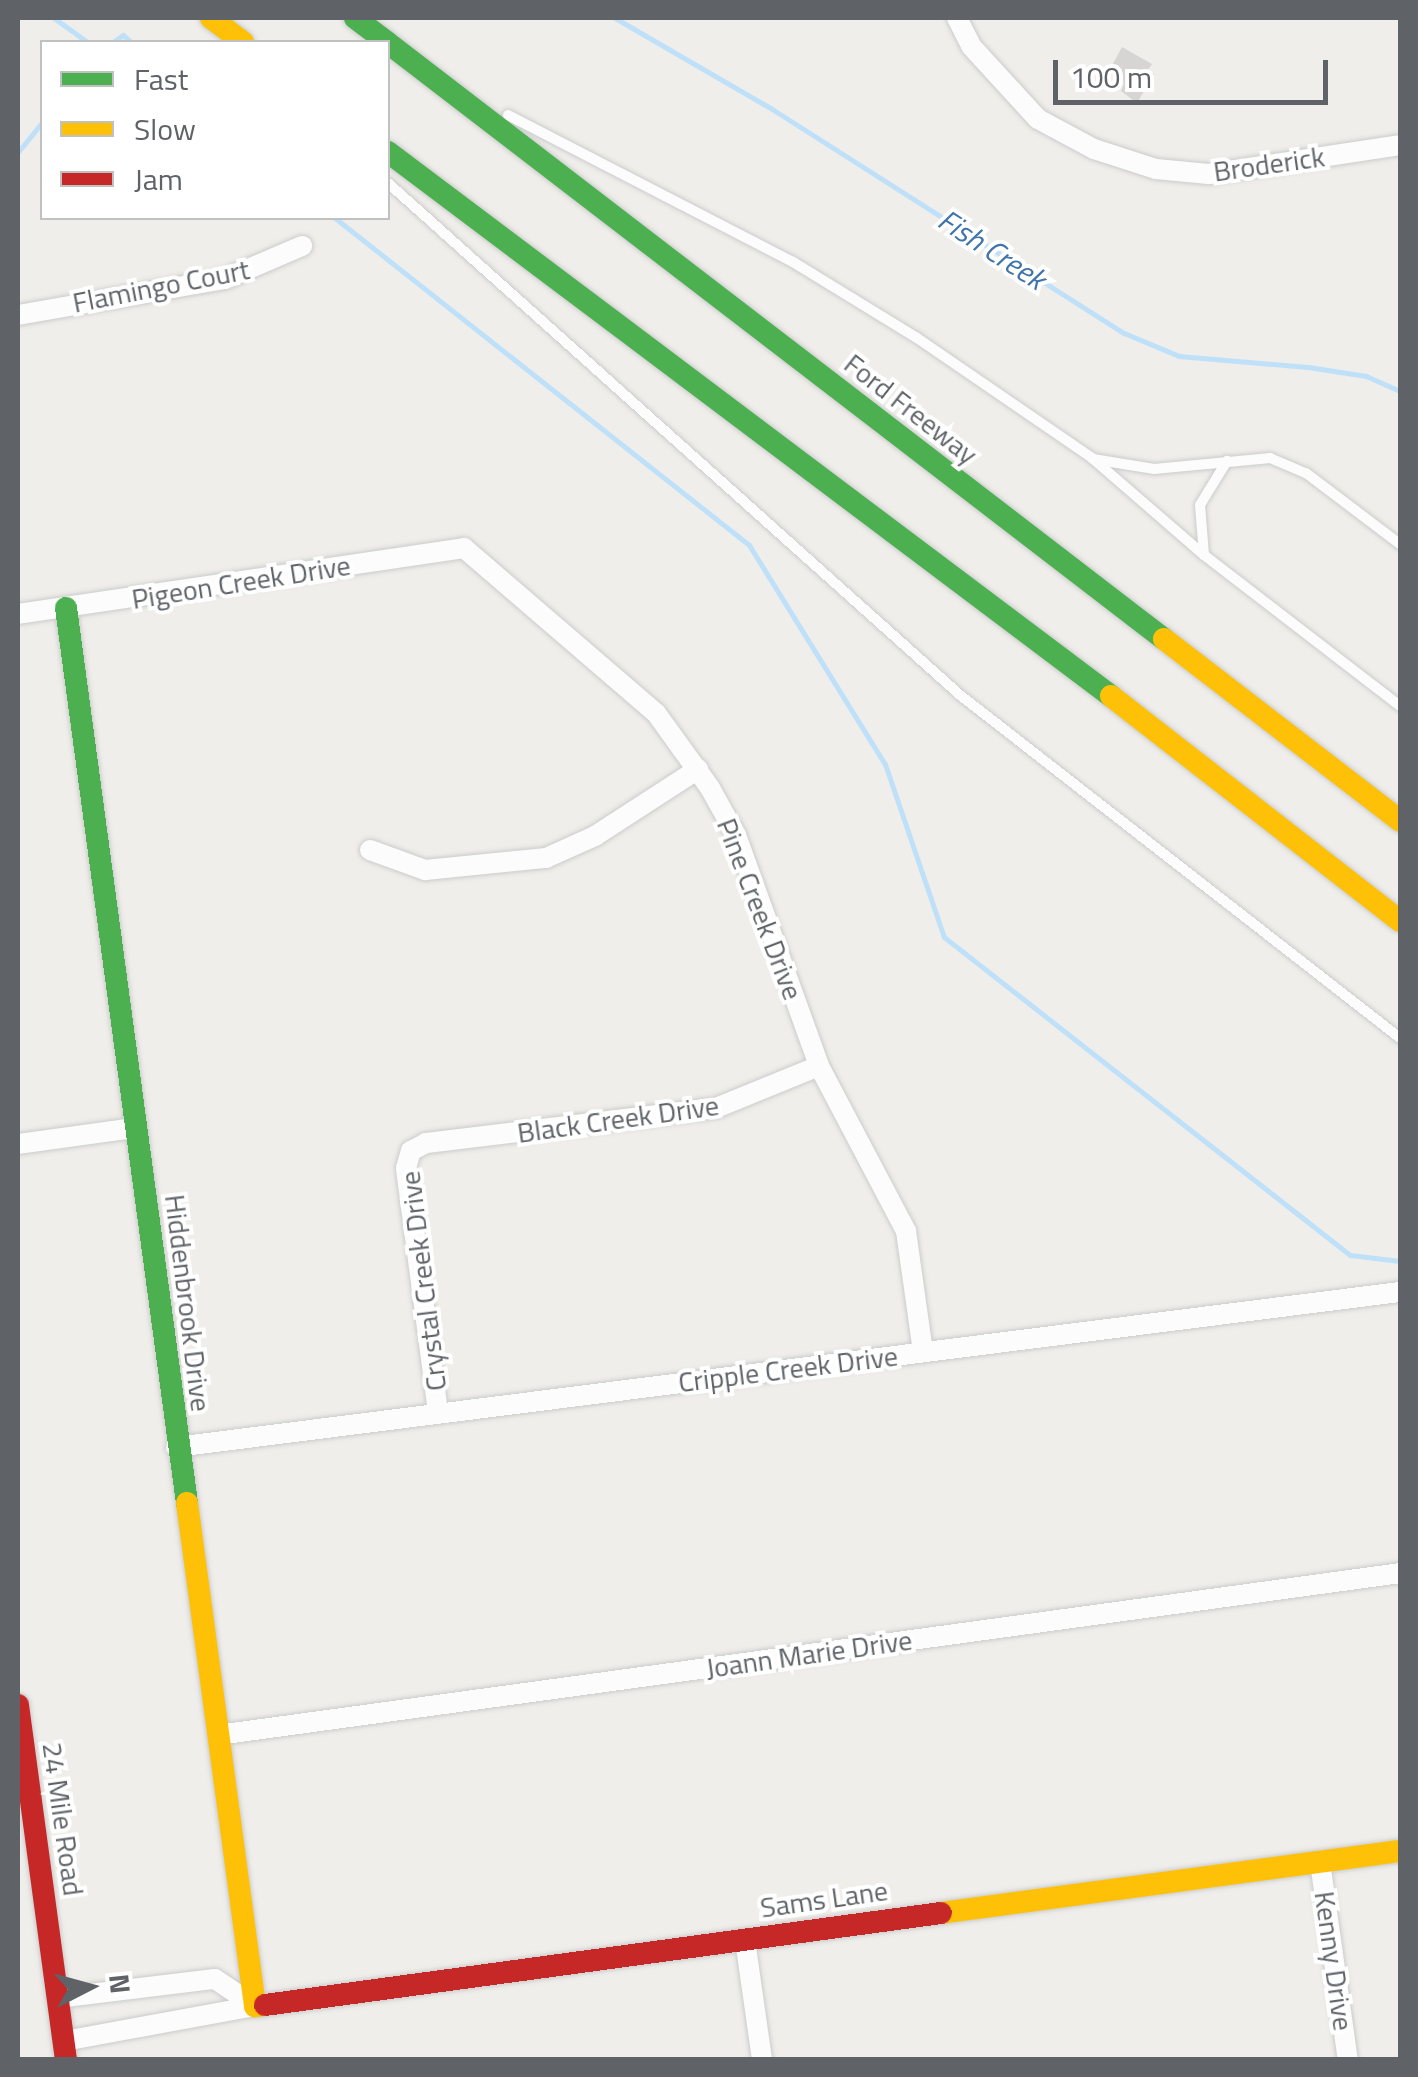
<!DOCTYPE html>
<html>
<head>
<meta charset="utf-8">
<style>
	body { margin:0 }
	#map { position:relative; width:1418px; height:2077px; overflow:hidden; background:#efeeea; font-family:"Titillium Web",sans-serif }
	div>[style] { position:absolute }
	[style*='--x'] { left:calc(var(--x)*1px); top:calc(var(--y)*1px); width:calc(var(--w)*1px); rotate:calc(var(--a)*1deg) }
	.stream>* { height:5px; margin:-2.5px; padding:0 2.5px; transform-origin:2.5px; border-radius:2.5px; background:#bfe0f9 }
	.building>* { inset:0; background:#d6d5d3 }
	.roads { filter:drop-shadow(0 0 2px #cbcccc) drop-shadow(0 0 2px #cbcccc) }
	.lane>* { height:10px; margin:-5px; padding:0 5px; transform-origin:5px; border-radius:5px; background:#fdfcfc }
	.street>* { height:20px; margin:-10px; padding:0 10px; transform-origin:10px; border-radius:10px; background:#fdfcfc }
	.fast>* { height:22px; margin:-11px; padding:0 11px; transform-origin:11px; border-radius:11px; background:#4caf50 }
	.slow>* { height:22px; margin:-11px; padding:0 11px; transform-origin:11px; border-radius:11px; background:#ffc107 }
	.jam>* { height:22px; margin:-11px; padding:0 11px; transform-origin:11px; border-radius:11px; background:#c62828 }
	span { translate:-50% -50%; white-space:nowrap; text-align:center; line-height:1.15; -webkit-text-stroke:8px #fff; paint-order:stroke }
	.street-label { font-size:28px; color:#5f6368 }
	.water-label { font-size:30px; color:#4174aa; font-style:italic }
	.frame { position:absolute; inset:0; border:20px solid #5f6368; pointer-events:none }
	.legend { position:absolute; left:40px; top:40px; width:350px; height:180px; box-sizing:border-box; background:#fff; border:2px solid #bfc1c3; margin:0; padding:12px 18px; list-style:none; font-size:30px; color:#5f6368 }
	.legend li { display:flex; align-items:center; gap:20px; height:50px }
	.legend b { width:50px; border:2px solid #bfc1c3 }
	.north { position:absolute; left:40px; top:1937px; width:100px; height:100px; -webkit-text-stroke:8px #fff; paint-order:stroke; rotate:84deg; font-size:28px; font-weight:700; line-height:40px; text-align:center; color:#5f6368 }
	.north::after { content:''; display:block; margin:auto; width:35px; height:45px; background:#5f6368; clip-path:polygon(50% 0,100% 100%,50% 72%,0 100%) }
	.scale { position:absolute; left:1053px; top:60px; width:275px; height:45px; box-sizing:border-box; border:5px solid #5f6368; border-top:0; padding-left:12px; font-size:30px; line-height:35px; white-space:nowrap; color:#5f6368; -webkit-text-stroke:8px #fff; paint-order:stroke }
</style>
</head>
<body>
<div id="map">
	<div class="stream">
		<i style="--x:54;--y:18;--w:41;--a:36"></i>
		<i style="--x:615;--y:18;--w:181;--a:30.1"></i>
		<i style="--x:772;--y:109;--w:417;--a:32.5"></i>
		<i style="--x:1124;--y:333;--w:60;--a:22.7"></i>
		<i style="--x:1179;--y:356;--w:129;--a:4.9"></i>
		<i style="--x:1308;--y:367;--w:59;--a:8.8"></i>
		<i style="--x:1366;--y:376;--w:37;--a:24"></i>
		<i style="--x:113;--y:42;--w:12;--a:-35"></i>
		<i style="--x:123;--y:35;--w:11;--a:41"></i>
		<i style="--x:18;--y:152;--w:38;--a:-51"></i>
		<i style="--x:335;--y:218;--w:528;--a:38.3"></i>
		<i style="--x:749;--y:545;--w:258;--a:58.2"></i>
		<i style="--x:885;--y:764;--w:183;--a:71.2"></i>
		<i style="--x:944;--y:937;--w:516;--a:38.07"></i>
		<i style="--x:1350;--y:1255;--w:50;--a:6.8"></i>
	</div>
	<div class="building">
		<i style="clip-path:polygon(1122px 47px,1152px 64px,1148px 70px,1154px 74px,1137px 103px,1121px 91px,1124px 83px,1108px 73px)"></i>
	</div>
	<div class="roads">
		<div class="lane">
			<i style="--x:508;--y:115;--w:321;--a:27.3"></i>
			<i style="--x:793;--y:262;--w:145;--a:31.5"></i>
			<i style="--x:917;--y:338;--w:212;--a:34.4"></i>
			<i style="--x:1092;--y:458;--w:148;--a:40.9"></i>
			<i style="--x:1204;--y:555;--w:247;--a:37.6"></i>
			<i style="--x:388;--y:183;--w:768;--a:41.83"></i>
			<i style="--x:960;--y:695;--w:558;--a:37.94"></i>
			<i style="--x:1093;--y:459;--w:62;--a:9.3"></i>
			<i style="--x:1154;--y:469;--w:117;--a:-5.4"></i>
			<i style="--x:1270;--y:458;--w:39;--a:23"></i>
			<i style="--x:1306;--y:473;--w:118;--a:37.1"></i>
			<i style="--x:1204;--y:555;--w:50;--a:-94.6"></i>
			<i style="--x:1200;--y:505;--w:52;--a:-58.5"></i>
		</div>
		<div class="street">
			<i style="--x:957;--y:18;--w:31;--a:63"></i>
			<i style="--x:971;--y:46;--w:99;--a:47.5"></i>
			<i style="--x:1038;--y:119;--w:64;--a:28.2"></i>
			<i style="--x:1094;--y:149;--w:65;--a:17.9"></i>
			<i style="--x:1156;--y:169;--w:53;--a:5.4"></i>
			<i style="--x:1209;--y:174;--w:193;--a:-8.6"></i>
			<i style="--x:18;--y:315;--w:210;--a:-9.9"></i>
			<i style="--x:225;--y:279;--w:84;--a:-23.2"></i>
			<i style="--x:18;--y:614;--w:451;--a:-8.4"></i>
			<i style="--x:464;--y:548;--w:253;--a:40.7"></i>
			<i style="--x:656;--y:713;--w:92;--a:54.2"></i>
			<i style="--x:710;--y:788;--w:54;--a:61"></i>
			<i style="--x:736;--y:835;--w:245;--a:70.2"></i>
			<i style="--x:819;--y:1066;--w:187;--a:62.2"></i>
			<i style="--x:906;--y:1231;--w:122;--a:82"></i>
			<i style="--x:370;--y:850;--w:59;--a:20"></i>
			<i style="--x:425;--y:870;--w:122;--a:-5.7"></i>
			<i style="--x:546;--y:858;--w:54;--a:-24.2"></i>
			<i style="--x:595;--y:836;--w:123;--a:-33"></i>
			<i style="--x:18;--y:1144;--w:117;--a:-7.9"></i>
			<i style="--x:438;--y:1412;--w:246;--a:-97.5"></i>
			<i style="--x:406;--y:1168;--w:18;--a:-74"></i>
			<i style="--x:411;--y:1151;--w:17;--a:-28"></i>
			<i style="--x:426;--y:1143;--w:292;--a:-6.9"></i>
			<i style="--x:716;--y:1108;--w:111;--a:-22.2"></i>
			<i style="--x:176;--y:1447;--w:1234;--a:-7.22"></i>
			<i style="--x:218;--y:1735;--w:1193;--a:-7.8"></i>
			<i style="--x:1320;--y:1862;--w:200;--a:82"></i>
			<i style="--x:745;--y:1940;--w:121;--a:81.9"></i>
			<i style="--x:57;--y:1998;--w:159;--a:-6.9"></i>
			<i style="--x:215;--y:1979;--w:48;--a:34"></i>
			<i style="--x:255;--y:2006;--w:194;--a:169.6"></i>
		</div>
		<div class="fast">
			<i style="--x:355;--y:18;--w:40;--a:37"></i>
			<i style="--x:388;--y:43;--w:978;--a:37.53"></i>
			<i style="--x:388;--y:152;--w:905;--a:36.96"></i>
			<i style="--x:66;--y:608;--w:903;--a:82.3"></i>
		</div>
		<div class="slow">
			<i style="--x:211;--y:18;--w:40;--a:37"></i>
			<i style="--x:1164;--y:639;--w:298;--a:37.6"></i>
			<i style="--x:1111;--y:696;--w:366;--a:37.9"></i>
			<i style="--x:187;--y:1503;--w:508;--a:82.3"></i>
			<i style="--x:255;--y:2006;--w:10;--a:-6"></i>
			<i style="--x:941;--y:1913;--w:463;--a:-7.7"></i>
		</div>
		<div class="jam">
			<i style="--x:18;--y:1705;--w:358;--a:82.3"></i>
			<i style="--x:265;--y:2005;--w:682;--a:-7.75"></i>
		</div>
	</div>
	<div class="street-label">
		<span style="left:1269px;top:164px;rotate:-8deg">Broderick</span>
		<span style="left:161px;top:286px;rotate:-11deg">Flamingo Court</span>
		<span style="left:911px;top:409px;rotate:38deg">Ford Freeway</span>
		<span style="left:241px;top:582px;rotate:-9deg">Pigeon Creek Drive</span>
		<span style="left:760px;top:909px;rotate:69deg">Pine Creek Drive</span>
		<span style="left:618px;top:1119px;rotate:-8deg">Black Creek Drive</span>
		<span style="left:423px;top:1281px;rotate:-97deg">Crystal Creek Drive</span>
		<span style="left:188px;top:1303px;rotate:83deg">Hiddenbrook Drive</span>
		<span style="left:788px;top:1369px;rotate:-7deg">Cripple Creek Drive</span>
		<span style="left:809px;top:1654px;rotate:-8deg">Joann Marie Drive</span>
		<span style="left:63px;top:1819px;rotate:82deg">24 Mile Road</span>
		<span style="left:824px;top:1899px;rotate:-8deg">Sams Lane</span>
		<span style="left:1334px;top:1961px;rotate:82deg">Kenny Drive</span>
	</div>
	<div class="water-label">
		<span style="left:992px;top:249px;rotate:33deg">Fish Creek</span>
	</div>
	<div class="frame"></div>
	<ul class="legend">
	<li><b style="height:12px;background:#4caf50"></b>Fast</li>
	<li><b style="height:12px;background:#ffc107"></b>Slow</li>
	<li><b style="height:12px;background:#c62828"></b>Jam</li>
	</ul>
	<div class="north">N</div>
	<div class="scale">100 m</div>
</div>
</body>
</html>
